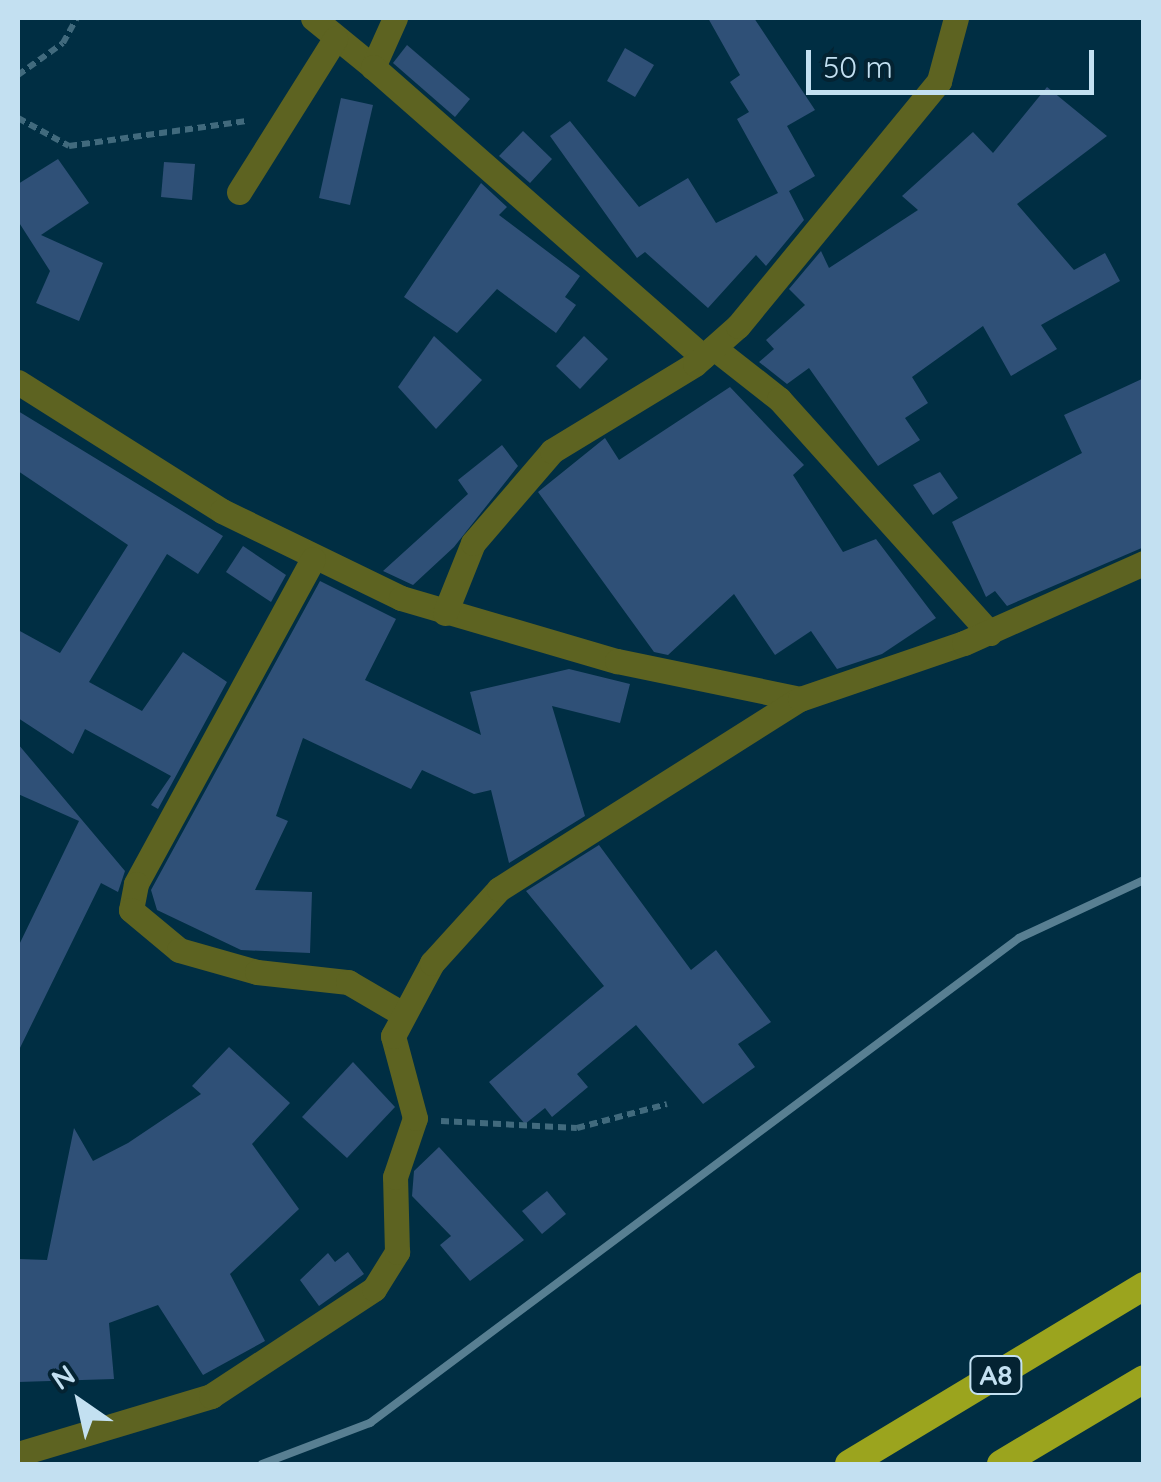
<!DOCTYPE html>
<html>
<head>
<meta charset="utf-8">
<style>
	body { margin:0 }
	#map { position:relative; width:1161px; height:1482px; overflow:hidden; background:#002e43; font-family:Quicksand,sans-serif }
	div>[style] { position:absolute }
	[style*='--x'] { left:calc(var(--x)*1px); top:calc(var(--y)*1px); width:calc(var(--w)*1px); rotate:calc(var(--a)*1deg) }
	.building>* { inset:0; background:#2f5077 }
	.path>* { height:6px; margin-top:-3px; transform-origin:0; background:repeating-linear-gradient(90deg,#416a7d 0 8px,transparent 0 13px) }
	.minor>* { height:25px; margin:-12.5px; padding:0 12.5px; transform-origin:12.5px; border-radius:12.5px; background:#5d6321 }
	.trunk>* { height:28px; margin:-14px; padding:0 14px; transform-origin:14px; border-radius:14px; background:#9ba41e }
	.rail>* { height:8px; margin:-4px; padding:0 4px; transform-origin:4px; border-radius:4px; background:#587f92 }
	span { translate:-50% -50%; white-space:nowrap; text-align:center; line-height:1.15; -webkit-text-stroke:8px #042332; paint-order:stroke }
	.shield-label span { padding:2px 8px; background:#042332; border:2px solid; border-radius:8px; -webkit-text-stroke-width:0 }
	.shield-label { font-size:28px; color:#c3e0f1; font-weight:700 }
	.frame { position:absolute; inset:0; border:20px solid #c3e0f1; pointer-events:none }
	.north { position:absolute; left:30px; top:1352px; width:100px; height:100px; -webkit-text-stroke:8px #042332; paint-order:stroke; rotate:326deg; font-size:28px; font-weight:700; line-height:40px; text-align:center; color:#c3e0f1 }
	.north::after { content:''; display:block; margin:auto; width:35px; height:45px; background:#c3e0f1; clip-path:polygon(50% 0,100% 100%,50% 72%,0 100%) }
	.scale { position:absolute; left:806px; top:50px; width:288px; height:45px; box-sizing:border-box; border:5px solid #c3e0f1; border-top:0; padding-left:12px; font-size:30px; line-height:35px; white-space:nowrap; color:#c3e0f1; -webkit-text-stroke:8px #042332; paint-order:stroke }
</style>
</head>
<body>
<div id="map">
	<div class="building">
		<i style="clip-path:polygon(708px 18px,754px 18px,815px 110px,787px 126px,815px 176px,789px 191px,804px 220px,766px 266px,756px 255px,708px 308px,645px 252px,637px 258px,550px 136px,570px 121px,639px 207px,688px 178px,716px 223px,778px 193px,737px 119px,749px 112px,730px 82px,740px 75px)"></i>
		<i style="clip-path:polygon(407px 45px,470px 99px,455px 117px,393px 63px)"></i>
		<i style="clip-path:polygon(625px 48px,654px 65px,635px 97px,607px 81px)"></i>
		<i style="clip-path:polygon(1047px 87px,1107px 136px,1017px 204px,1074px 270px,1105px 253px,1120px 281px,1041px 325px,1057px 349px,1011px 376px,983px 326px,912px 377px,928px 403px,905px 418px,920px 440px,878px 466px,809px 368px,787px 384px,759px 362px,774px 349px,766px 340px,805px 305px,789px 289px,821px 251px,829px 268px,918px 210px,902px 196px,973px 132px,993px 153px)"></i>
		<i style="clip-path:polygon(341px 98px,373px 105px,350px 205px,319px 198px)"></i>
		<i style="clip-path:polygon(523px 131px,552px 159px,530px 183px,499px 156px)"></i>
		<i style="clip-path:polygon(58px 159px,89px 203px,41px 235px,103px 263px,79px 321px,36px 303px,50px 271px,18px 221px,18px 184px)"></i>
		<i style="clip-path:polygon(164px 162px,195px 164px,192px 200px,161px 197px)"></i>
		<i style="clip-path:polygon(481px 183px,507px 207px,499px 215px,580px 276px,565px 297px,576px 305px,556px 333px,497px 289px,457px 333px,404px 297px)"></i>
		<i style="clip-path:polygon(434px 336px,482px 380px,436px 429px,398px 387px)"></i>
		<i style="clip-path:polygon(584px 336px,608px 359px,580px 389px,556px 366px)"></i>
		<i style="clip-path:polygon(1144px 378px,1144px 547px,1007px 606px,995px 591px,986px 597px,952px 522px,1082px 453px,1064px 415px)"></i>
		<i style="clip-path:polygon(730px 387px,804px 465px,793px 475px,843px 552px,876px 539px,936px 618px,882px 654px,837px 669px,811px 631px,775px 655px,734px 594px,668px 655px,654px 652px,538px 492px,605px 438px,619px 460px)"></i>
		<i style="clip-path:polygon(18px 411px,223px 536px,198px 574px,167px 554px,89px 682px,142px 711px,183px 652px,227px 682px,158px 809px,151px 805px,171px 776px,85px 729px,73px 754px,18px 718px,18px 630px,60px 653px,128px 545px,18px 471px)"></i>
		<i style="clip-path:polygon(502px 445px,518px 466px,454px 547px,413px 585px,383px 571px,468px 494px,458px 480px)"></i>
		<i style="clip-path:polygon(940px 472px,958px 498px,933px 515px,913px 485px)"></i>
		<i style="clip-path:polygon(243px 546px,286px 575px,271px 602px,226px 572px)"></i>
		<i style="clip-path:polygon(320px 581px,396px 619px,365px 680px,481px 735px,470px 692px,569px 669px,630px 684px,620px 723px,552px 706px,585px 816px,509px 863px,491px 790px,474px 794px,422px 770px,411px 789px,303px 738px,276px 816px,288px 821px,255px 890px,312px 892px,310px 953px,241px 950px,157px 910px,151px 890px)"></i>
		<i style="clip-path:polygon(18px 744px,125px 871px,118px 892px,101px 883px,18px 1052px,18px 947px,79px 821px,18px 794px)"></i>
		<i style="clip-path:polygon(599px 845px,691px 970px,716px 950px,771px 1022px,738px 1044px,755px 1067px,703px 1104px,636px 1025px,577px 1074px,588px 1087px,552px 1117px,545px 1108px,525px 1124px,489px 1082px,604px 986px,526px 891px)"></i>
		<i style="clip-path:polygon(229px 1047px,290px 1103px,252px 1144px,299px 1209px,230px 1274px,265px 1341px,203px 1375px,158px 1305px,109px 1323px,114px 1379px,18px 1382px,18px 1259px,47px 1260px,74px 1128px,93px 1161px,128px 1143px,201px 1094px,192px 1086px)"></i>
		<i style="clip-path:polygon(353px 1062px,395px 1107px,347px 1158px,302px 1117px)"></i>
		<i style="clip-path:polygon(439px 1147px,524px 1240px,470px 1281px,440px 1245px,451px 1236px,412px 1196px,414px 1171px)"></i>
		<i style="clip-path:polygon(547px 1191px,566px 1214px,542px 1234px,522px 1211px)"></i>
		<i style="clip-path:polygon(348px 1252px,364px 1274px,319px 1306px,300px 1280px,328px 1253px,335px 1262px)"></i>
	</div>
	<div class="path">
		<i style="--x:18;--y:75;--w:55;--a:-35.4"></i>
		<i style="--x:63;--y:43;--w:29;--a:-61"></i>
		<i style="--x:18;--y:118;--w:58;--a:28.8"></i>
		<i style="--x:69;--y:146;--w:181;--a:-8"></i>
		<i style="--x:441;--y:1121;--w:136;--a:2.9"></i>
		<i style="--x:577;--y:1128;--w:93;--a:-14.9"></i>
	</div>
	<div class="minor">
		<i style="--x:313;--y:18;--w:77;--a:39.2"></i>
		<i style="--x:395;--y:18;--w:54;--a:114.2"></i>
		<i style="--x:373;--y:67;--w:439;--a:41.3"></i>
		<i style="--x:239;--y:192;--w:181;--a:-57.9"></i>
		<i style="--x:714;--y:348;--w:83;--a:38.1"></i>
		<i style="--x:779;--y:399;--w:315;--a:48"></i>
		<i style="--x:18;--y:382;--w:241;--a:32.3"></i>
		<i style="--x:222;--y:511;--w:199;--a:25.9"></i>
		<i style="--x:401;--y:598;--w:225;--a:16.3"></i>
		<i style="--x:617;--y:661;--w:187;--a:11.7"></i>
		<i style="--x:313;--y:559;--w:370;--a:118.6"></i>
		<i style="--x:136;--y:884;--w:26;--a:101"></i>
		<i style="--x:131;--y:910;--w:62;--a:39.8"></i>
		<i style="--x:179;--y:950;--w:81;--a:15.8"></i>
		<i style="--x:257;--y:972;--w:92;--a:6.3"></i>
		<i style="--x:348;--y:982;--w:61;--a:30.3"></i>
		<i style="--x:445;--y:613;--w:75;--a:-68.2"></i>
		<i style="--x:473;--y:543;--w:121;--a:-49.3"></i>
		<i style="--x:552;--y:451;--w:167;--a:-31.3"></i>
		<i style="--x:695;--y:364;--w:57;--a:-41.5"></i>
		<i style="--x:738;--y:326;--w:317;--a:-50.6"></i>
		<i style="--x:939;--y:81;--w:65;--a:-74.9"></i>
		<i style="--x:18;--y:1454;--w:202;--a:-16.7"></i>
		<i style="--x:211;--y:1396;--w:195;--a:-33.3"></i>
		<i style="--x:374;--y:1289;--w:44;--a:-58.1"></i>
		<i style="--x:397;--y:1252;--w:75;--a:-91.5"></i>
		<i style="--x:395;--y:1177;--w:62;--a:-71.3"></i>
		<i style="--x:415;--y:1118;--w:85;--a:-105"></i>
		<i style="--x:393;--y:1036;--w:83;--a:-61.9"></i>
		<i style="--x:432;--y:963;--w:100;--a:-47.8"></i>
		<i style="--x:499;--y:889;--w:356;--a:-32.3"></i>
		<i style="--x:800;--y:699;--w:173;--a:-18.9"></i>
		<i style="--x:964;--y:643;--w:197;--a:-24"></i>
	</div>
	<div class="trunk">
		<i style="--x:849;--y:1464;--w:345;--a:-31.1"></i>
		<i style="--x:1001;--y:1464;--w:166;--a:-30.7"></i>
	</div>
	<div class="rail">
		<i style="--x:262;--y:1464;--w:116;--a:-20.8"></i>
		<i style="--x:370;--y:1423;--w:810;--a:-36.77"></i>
		<i style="--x:1019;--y:938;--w:138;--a:-24.9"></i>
	</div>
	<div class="shield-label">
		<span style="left:996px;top:1375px">A8</span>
	</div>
	<div class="frame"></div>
	<div class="north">N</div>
	<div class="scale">50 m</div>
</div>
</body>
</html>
